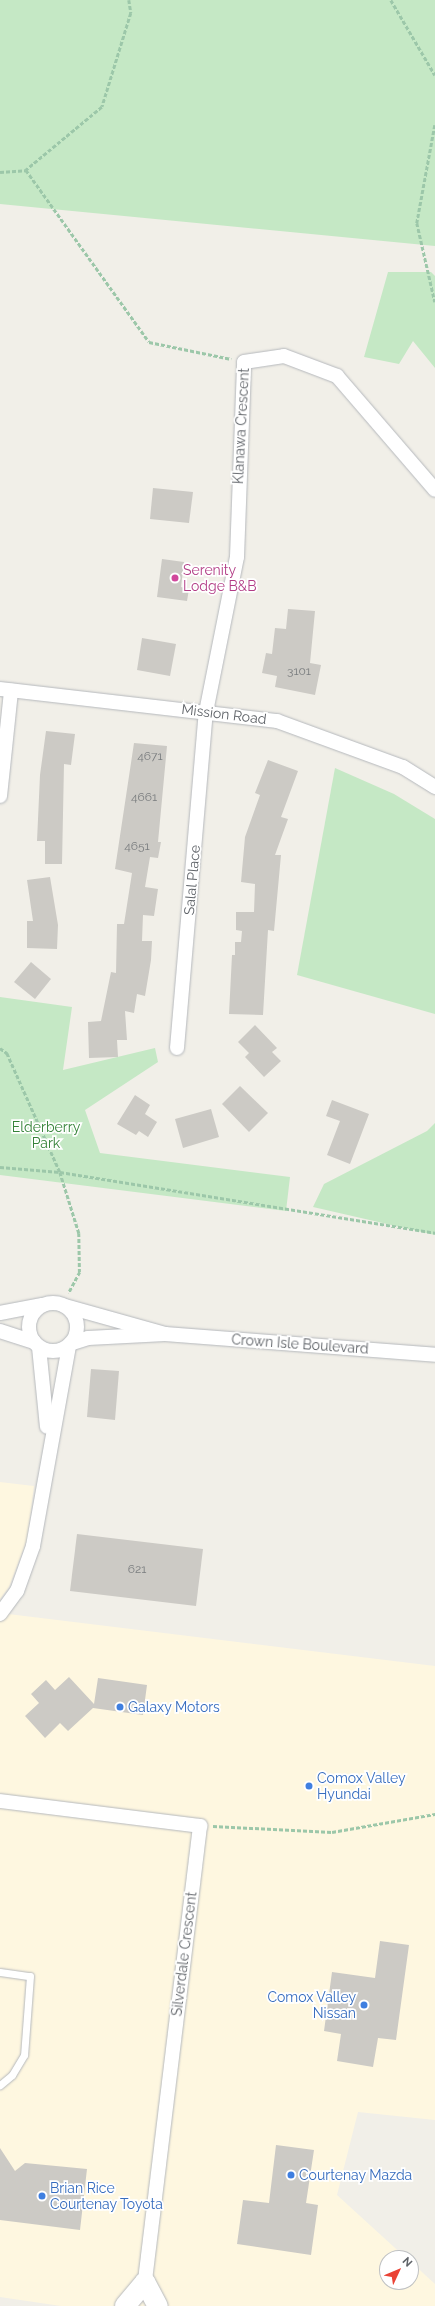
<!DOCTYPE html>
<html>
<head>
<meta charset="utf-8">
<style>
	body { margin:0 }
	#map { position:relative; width:435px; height:2306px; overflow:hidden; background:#f1efe8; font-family:Raleway,sans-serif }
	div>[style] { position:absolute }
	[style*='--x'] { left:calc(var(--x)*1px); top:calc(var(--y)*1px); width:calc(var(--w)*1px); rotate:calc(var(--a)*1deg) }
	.commercial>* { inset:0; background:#fef7e0 }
	.green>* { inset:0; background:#c5e8c5 }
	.building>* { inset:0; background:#cccac5 }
	.path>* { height:2.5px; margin-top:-1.25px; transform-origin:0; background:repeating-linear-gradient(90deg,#9cc7a9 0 4px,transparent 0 6px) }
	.roads { filter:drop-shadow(0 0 1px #b5b8bc) drop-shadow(0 0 1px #b5b8bc) }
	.lane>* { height:7px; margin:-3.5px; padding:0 3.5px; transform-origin:3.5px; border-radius:3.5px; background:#fff }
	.street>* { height:14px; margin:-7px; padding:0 7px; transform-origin:7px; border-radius:7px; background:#fff }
	.street>.ring { margin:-7px; padding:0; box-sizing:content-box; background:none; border:14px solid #fff; border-radius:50% }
	.secondary>* { height:20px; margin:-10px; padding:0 10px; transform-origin:10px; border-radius:10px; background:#fff }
	.dots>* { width:11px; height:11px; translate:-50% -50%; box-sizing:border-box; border:2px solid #fff; border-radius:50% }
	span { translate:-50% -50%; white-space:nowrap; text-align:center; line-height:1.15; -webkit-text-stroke:3.5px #fff; paint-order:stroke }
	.number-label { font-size:12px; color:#7a7d7f }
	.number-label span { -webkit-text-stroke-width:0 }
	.street-label { font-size:14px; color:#5f6368 }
	.hotel-label { font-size:14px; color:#b23c85 }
	.left { translate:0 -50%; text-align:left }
	.park-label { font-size:14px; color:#348238 }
	.shop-label { font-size:14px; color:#366cbe }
	.right { translate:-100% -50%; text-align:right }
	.north { position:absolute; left:379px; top:2250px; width:40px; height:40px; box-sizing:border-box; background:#fff; border:1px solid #bfc1c3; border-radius:50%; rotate:46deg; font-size:11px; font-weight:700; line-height:16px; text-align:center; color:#5f6368 }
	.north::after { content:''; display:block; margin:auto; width:14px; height:18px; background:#ea4335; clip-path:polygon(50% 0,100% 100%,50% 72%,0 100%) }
</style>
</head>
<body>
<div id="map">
	<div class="commercial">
		<i style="clip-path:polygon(0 1482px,34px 1486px,27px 1540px,9px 1587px,0 1599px)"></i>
		<i style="clip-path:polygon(0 1613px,435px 1666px,435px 2120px,358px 2112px,337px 2195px,406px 2258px,387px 2258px,387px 2282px,411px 2282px,411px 2262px,435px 2284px,435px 2306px,61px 2306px,0 2297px)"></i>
	</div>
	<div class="green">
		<i style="clip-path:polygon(0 0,435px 0,435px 246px,0 204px)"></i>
		<i style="clip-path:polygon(388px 272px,431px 272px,435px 276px,435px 368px,413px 341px,399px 364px,364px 357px)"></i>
		<i style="clip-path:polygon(335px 768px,394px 794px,435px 819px,435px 1014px,297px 975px)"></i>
		<i style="clip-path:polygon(0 997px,72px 1007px,63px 1070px,155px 1048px,158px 1062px,85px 1110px,100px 1153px,290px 1177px,286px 1211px,0 1175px)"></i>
		<i style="clip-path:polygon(435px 1123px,435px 1235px,313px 1207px,324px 1184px,427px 1131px)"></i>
	</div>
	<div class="building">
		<i style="clip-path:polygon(153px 488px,193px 492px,189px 523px,150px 519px)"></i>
		<i style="clip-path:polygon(162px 559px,184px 562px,181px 587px,189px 589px,187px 601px,157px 597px)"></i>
		<i style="clip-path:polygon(288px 609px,315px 611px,310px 663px,321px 665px,315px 695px,275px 687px,277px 676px,262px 673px,266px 653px,272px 654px,275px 628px,286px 629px)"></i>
		<i style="clip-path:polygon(142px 638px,176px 644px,170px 676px,137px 670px)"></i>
		<i style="clip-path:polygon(46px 731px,75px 734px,71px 765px,64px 764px,62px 864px,45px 864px,45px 841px,37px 841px,40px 775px)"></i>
		<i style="clip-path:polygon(134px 743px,167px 746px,158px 842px,161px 842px,158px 858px,150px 857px,145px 887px,158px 889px,154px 916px,143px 915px,142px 941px,152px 941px,151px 960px,145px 996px,137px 994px,134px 1013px,125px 1011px,127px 1040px,117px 1040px,118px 1057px,89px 1058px,88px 1022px,101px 1021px,111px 972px,116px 973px,117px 924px,124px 924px,132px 873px,115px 869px)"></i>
		<i style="clip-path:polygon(268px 760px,298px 771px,281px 817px,288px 819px,275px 855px,281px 855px,274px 931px,268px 930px,263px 1015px,229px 1014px,232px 955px,235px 955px,235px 942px,241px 942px,242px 931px,236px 930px,236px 912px,254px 912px,255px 884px,241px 882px,245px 837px,260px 795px,255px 793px)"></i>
		<i style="clip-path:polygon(50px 877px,58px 925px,57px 949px,27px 948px,27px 921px,33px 921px,27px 880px)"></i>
		<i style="clip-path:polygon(31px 962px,51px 979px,35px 999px,14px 982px)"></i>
		<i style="clip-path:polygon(255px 1025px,277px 1048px,272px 1052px,281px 1061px,264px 1077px,245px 1057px,249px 1053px,238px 1042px)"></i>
		<i style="clip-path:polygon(240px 1086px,268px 1113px,249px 1132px,222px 1104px)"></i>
		<i style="clip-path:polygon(135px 1095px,150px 1105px,145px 1114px,157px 1122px,148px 1137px,139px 1131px,136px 1135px,117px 1124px)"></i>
		<i style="clip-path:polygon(332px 1100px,369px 1114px,350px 1164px,327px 1155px,340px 1121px,326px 1116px)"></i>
		<i style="clip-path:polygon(211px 1109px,219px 1137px,183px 1148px,175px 1119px)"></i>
		<i style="clip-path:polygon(91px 1369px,119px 1371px,115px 1420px,87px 1417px)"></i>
		<i style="clip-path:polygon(77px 1534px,203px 1549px,196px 1606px,70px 1591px)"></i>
		<i style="clip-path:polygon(69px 1677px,94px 1704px,98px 1678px,147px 1685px,143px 1715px,93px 1708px,68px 1731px,60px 1723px,45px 1738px,25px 1716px,39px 1703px,31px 1694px,46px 1680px,55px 1690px)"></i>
		<i style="clip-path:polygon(380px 1941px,409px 1945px,396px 2040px,378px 2038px,373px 2067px,337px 2061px,341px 2034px,324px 2031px,332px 1972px,375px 1978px)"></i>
		<i style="clip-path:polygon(276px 2145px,314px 2150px,306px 2203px,318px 2205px,311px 2255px,237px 2244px,243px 2200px,269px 2203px)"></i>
		<i style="clip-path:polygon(0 2148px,15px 2171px,25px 2163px,87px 2169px,80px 2230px,0 2220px)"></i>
	</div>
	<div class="path">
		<i style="--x:129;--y:0;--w:13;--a:81"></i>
		<i style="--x:131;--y:13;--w:98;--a:107.1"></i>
		<i style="--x:102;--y:107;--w:99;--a:140.3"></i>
		<i style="--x:26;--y:170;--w:211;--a:54.4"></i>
		<i style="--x:149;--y:342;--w:84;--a:11.7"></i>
		<i style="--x:391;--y:0;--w:87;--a:59.6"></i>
		<i style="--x:435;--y:125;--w:100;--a:100.4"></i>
		<i style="--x:417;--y:223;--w:81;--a:77.2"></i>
		<i style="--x:0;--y:172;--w:26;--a:-4"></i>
		<i style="--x:0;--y:1048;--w:9;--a:36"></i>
		<i style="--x:7;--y:1053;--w:130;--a:66"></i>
		<i style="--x:60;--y:1172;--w:64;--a:72.7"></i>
		<i style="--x:79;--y:1233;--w:39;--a:89"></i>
		<i style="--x:80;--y:1272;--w:24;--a:118"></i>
		<i style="--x:0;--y:1167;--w:60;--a:4.8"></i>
		<i style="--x:60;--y:1172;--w:380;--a:9.2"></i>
		<i style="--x:213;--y:1826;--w:119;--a:2.9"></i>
		<i style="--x:332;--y:1832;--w:105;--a:-9.9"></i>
	</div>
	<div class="roads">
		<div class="lane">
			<i style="--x:0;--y:1972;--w:30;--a:8"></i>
			<i style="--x:30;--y:1976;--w:79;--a:94.3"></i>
			<i style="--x:24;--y:2055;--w:23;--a:121"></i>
			<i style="--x:12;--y:2075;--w:16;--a:140"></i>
		</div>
		<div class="street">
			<i style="--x:0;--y:689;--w:279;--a:6.6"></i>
			<i style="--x:277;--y:721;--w:134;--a:20.1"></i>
			<i style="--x:403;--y:767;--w:38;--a:32"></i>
			<i style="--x:0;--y:796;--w:106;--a:-84"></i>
			<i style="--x:177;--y:1048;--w:337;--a:-85.1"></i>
			<i style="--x:206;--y:712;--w:158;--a:-78.7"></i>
			<i style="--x:237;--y:557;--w:195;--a:-87.9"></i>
			<i style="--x:244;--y:362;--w:40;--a:-8.5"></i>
			<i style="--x:284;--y:356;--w:57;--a:20.7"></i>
			<i style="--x:337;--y:376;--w:150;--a:49.3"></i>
			<i class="ring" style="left:29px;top:1303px;width:34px;height:34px"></i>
			<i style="--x:65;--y:1306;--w:104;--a:15.6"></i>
			<i style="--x:165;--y:1334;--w:77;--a:177"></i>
			<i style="--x:88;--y:1338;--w:19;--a:162"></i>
			<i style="--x:0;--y:1313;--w:43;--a:-10.8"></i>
			<i style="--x:0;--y:1331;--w:36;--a:18"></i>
			<i style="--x:165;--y:1334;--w:271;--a:4.4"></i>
			<i style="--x:39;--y:1347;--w:80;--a:84.3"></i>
			<i style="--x:0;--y:1614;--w:29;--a:-54"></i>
			<i style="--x:17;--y:1591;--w:48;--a:-70.4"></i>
			<i style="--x:33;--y:1546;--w:203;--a:-79.8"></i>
			<i style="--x:0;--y:1801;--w:202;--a:7.1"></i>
			<i style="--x:200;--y:1826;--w:459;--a:96.9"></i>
		</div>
		<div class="secondary">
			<i style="--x:125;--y:2306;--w:31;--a:-50"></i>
			<i style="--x:145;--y:2282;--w:27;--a:62"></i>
		</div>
	</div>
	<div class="dots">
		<i style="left:175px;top:578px;background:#d1479c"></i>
		<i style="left:120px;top:1707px;background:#3f7fe0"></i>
		<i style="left:309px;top:1786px;background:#3f7fe0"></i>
		<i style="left:364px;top:2005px;background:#3f7fe0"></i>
		<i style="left:291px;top:2175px;background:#3f7fe0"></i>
		<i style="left:42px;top:2196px;background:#3f7fe0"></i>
	</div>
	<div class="number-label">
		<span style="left:299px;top:672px">3101</span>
		<span style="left:150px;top:757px">4671</span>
		<span style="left:144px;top:798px">4661</span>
		<span style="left:137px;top:847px">4651</span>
		<span style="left:137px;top:1570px">621</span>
	</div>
	<div class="street-label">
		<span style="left:241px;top:426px;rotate:-87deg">Klanawa Crescent</span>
		<span style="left:224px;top:714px;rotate:7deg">Mission Road</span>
		<span style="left:192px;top:880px;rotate:-85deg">Salal Place</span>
		<span style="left:300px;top:1344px;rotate:4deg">Crown Isle Boulevard</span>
		<span style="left:184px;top:1954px;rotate:-83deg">Silverdale Crescent</span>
	</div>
	<div class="hotel-label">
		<span class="left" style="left:183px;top:578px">Serenity<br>Lodge B&amp;B</span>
	</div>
	<div class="park-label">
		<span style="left:46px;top:1135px">Elderberry<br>Park</span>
	</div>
	<div class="shop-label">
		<span class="left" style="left:128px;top:1707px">Galaxy Motors</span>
		<span class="left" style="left:317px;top:1786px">Comox Valley<br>Hyundai</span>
		<span class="right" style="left:356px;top:2005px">Comox Valley<br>Nissan</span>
		<span class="left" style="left:299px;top:2175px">Courtenay Mazda</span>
		<span class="left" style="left:50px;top:2196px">Brian Rice<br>Courtenay Toyota</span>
	</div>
	<div class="north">N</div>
</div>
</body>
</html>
